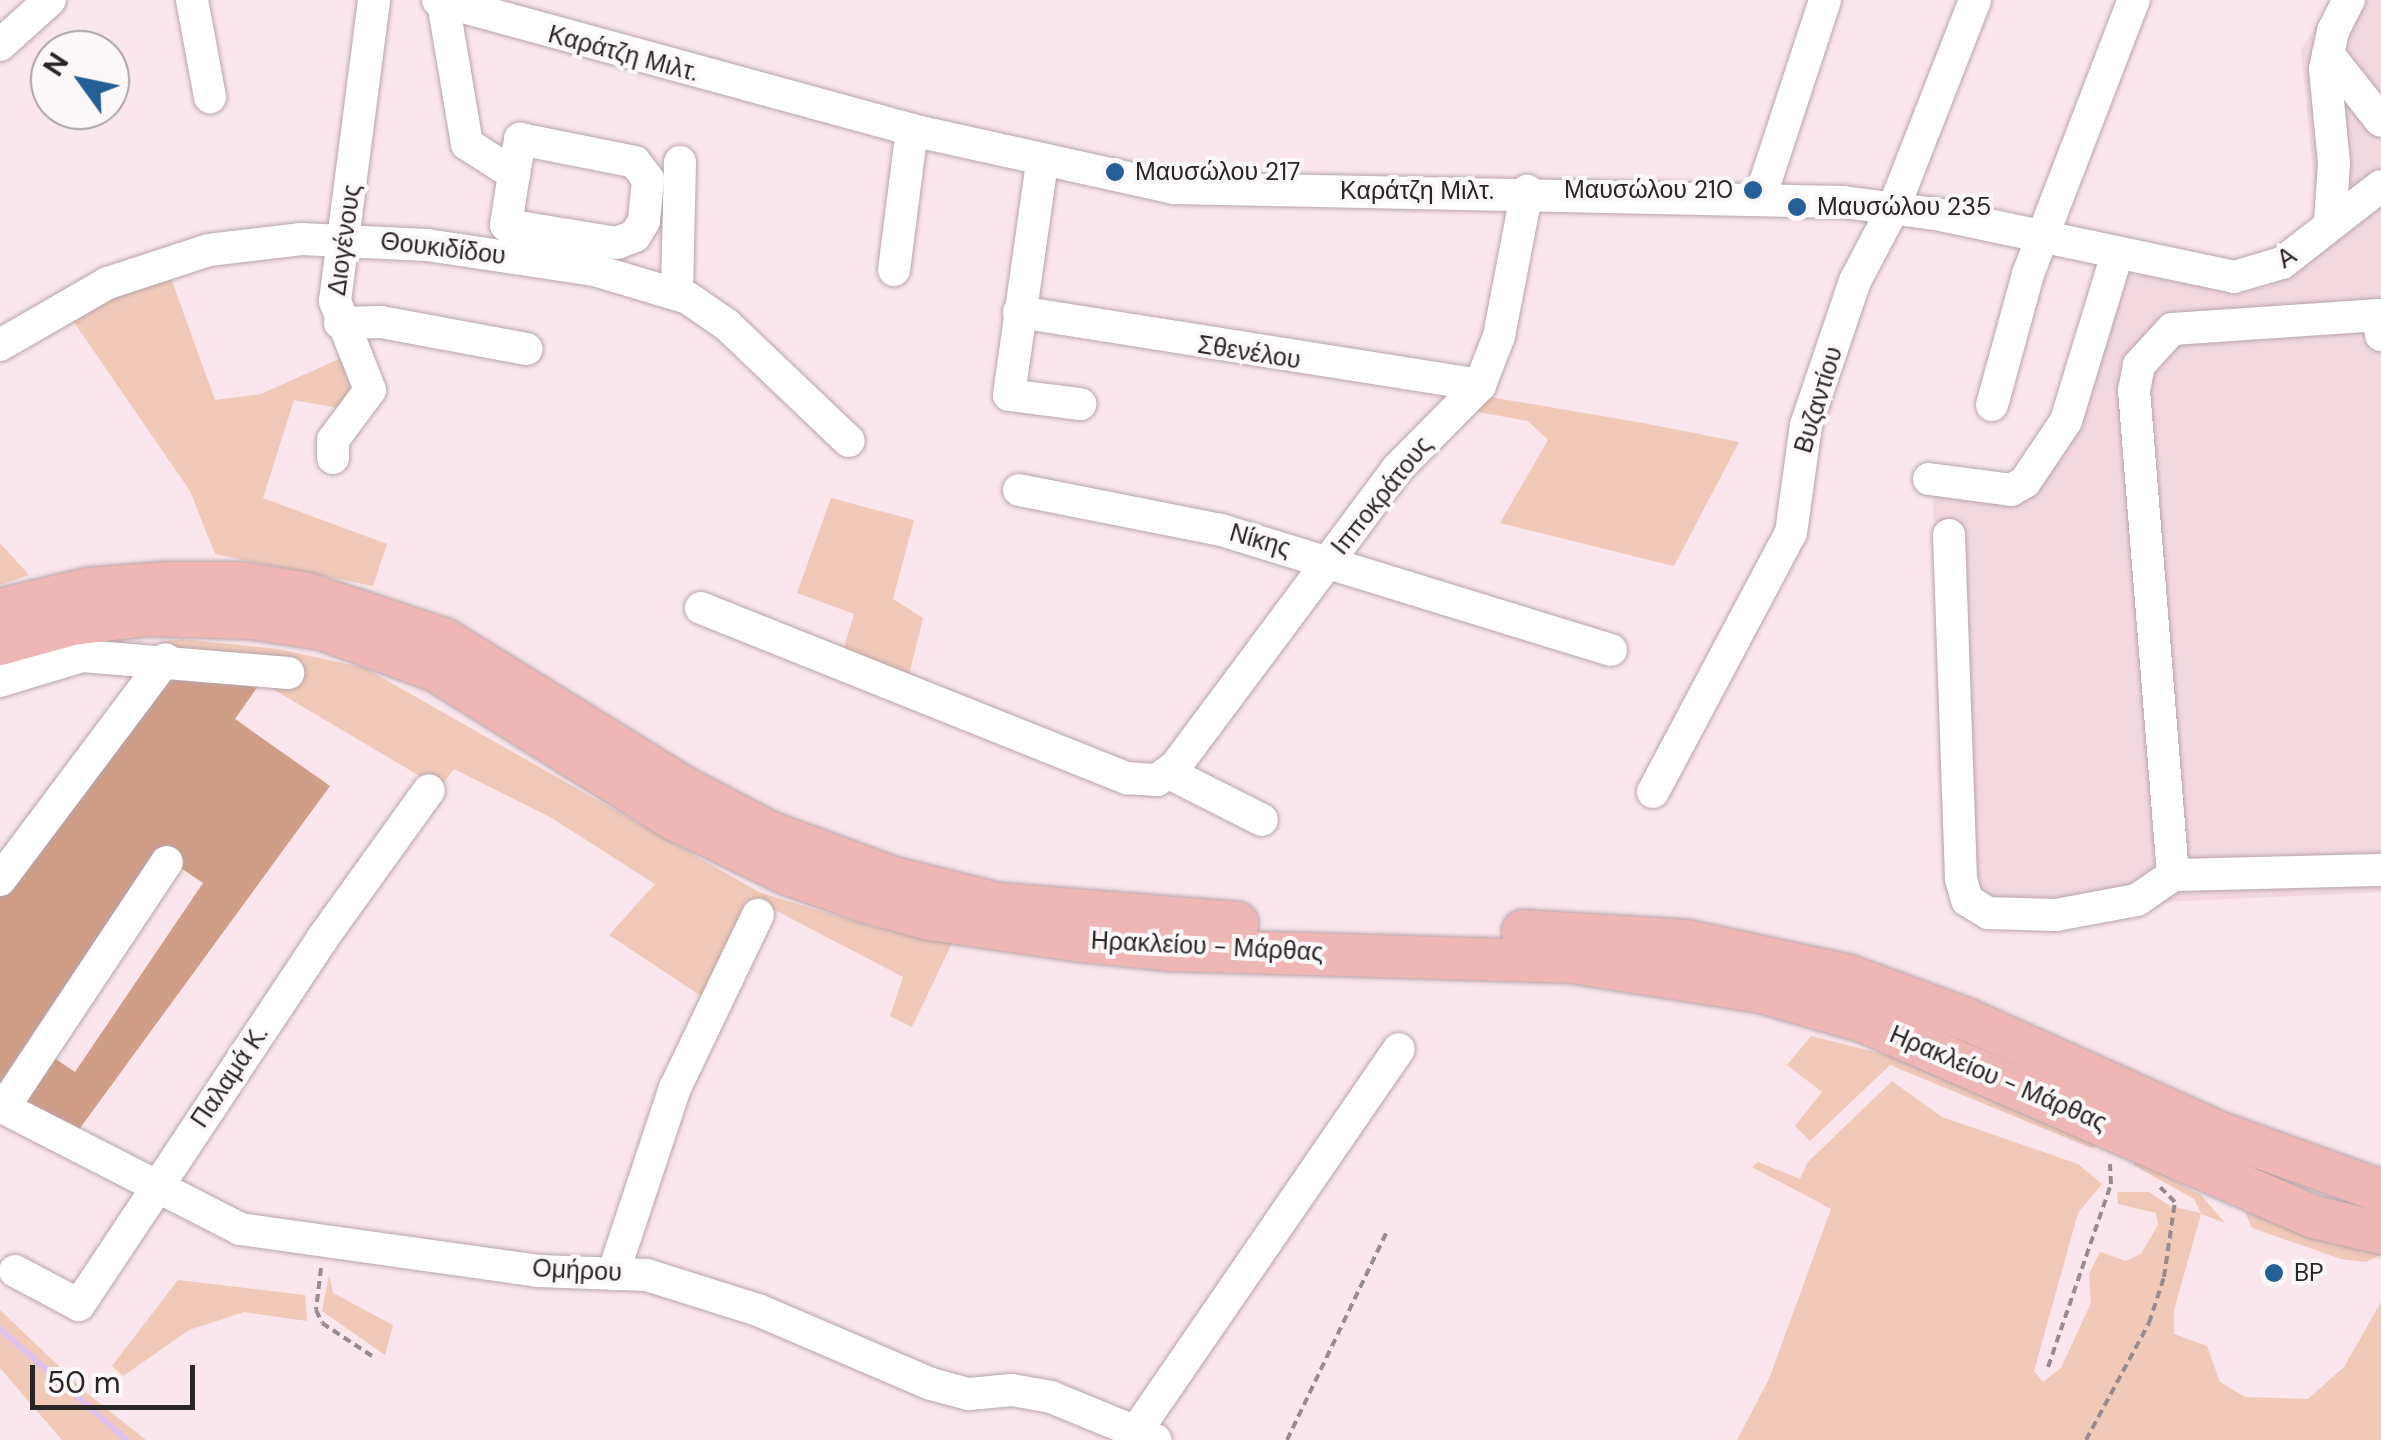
<!DOCTYPE html>
<html>
<head>
<meta charset="utf-8">
<style>
	body { margin:0 }
	#map { position:relative; width:2381px; height:1440px; overflow:hidden; background:#fae6ec; font-family:"DM Sans",sans-serif }
	div>[style] { position:absolute }
	[style*='--x'] { left:calc(var(--x)*1px); top:calc(var(--y)*1px); width:calc(var(--w)*1px); rotate:calc(var(--a)*1deg) }
	.built>* { inset:0; background:#f4d8e0 }
	.green>* { inset:0; background:#f1c9b8 }
	.forest>* { inset:0; background:#d09d87 }
	.stream>* { height:6px; margin:-3px; padding:0 3px; transform-origin:3px; border-radius:3px; background:#e0c1ed }
	.path>* { height:4px; margin-top:-2px; transform-origin:0; background:repeating-linear-gradient(90deg,#988b8f 0 8px,transparent 0 13px) }
	.roads { filter:drop-shadow(0 0 2px #b7a5aa) drop-shadow(0 0 2px #b7a5aa) }
	.minor>* { height:32px; margin:-16px; padding:0 16px; transform-origin:16px; border-radius:16px; background:#fff }
	.major>* { height:42px; margin:-21px; padding:0 21px; transform-origin:21px; border-radius:21px; background:#eeb6b5 }
	.dots>* { width:28px; height:28px; translate:-50% -50%; box-sizing:border-box; border:5px solid #fcf8f9; border-radius:50% }
	span { translate:-50% -50%; white-space:nowrap; text-align:center; line-height:1.15; -webkit-text-stroke:8px #fcf8f9; paint-order:stroke }
	.street-label { font-size:25px; color:#2c2527 }
	.poi-label { font-size:25px; color:#2c2527 }
	.left { translate:0 -50%; text-align:left }
	.right { translate:-100% -50%; text-align:right }
	.north { position:absolute; left:30px; top:30px; width:100px; height:100px; box-sizing:border-box; background:#fcf8f9; border:2px solid #a9a4a5; border-radius:50%; rotate:303deg; font-size:28px; font-weight:700; line-height:40px; text-align:center; color:#2c2527 }
	.north::after { content:''; display:block; margin:auto; width:35px; height:45px; background:#246097; clip-path:polygon(50% 0,100% 100%,50% 72%,0 100%) }
	.scale { position:absolute; left:30px; top:1365px; width:165px; height:45px; box-sizing:border-box; border:5px solid #2c2527; border-top:0; padding-left:12px; font-size:30px; line-height:35px; white-space:nowrap; color:#2c2527; -webkit-text-stroke:8px #fcf8f9; paint-order:stroke }
</style>
</head>
<body>
<div id="map">
	<div class="built">
		<i style="clip-path:polygon(2332px 0,2381px 0,2381px 892px,2167px 902px,2057px 931px,1956px 911px,1943px 886px,1933px 488px,2029px 498px,2069px 449px,2125px 273px,2243px 294px,2294px 277px,2321px 253px,2301px 50px)"></i>
	</div>
	<div class="green">
		<i style="clip-path:polygon(168px 270px,215px 400px,261px 394px,350px 354px,360px 373px,349px 410px,294px 400px,263px 498px,387px 544px,373px 586px,215px 554px,190px 491px,69px 315px)"></i>
		<i style="clip-path:polygon(1484px 396px,1643px 423px,1739px 442px,1674px 566px,1500px 523px,1548px 440px,1528px 421px,1468px 410px)"></i>
		<i style="clip-path:polygon(831px 498px,914px 520px,893px 599px,923px 618px,907px 683px,841px 657px,854px 614px,797px 593px)"></i>
		<i style="clip-path:polygon(0 543px,29px 575px,0 585px)"></i>
		<i style="clip-path:polygon(181px 639px,278px 649px,365px 668px,759px 892px,869px 926px,953px 941px,912px 1027px,890px 1016px,903px 977px,756px 900px,707px 1000px,609px 935px,655px 884px,550px 817px,454px 769px,440px 788px,261px 682px,162px 648px,162px 642px)"></i>
		<i style="clip-path:polygon(1811px 1036px,1907px 1060px,2101px 1145px,2091px 1148px,1890px 1065px,1810px 1141px,1795px 1126px,1822px 1092px,1787px 1065px)"></i>
		<i style="clip-path:polygon(1892px 1081px,1942px 1117px,2078px 1164px,2102px 1184px,2078px 1213px,2034px 1371px,2043px 1382px,2061px 1368px,2091px 1303px,2089px 1274px,2100px 1252px,2126px 1261px,2141px 1254px,2158px 1225px,2156px 1213px,2118px 1204px,2117px 1192px,2149px 1192px,2170px 1206px,2201px 1213px,2194px 1199px,2133px 1165px,2135px 1159px,2201px 1195px,2225px 1223px,2201px 1214px,2174px 1310px,2174px 1334px,2207px 1346px,2220px 1382px,2245px 1397px,2308px 1399px,2344px 1367px,2381px 1302px,2381px 1440px,1737px 1440px,1769px 1379px,1831px 1209px,1752px 1167px,1758px 1162px,1800px 1179px,1808px 1162px)"></i>
		<i style="clip-path:polygon(2245px 1212px,2377px 1252px,2381px 1255px,2366px 1262px,2341px 1259px,2252px 1228px)"></i>
		<i style="clip-path:polygon(329px 1275px,333px 1293px,393px 1325px,385px 1355px,322px 1311px)"></i>
		<i style="clip-path:polygon(178px 1280px,305px 1295px,307px 1321px,244px 1312px,189px 1330px,123px 1376px,112px 1366px)"></i>
		<i style="clip-path:polygon(0 1310px,88px 1394px,146px 1440px,62px 1440px,0 1368px)"></i>
	</div>
	<div class="forest">
		<i style="clip-path:polygon(167px 678px,261px 682px,235px 719px,330px 786px,75px 1135px,17px 1108px,51px 1056px,75px 1072px,203px 883px,166px 858px,0 1096px,0 892px)"></i>
	</div>
	<div class="stream">
		<i style="--x:0;--y:1329;--w:169;--a:41.2"></i>
	</div>
	<div class="path">
		<i style="--x:321;--y:1268;--w:42;--a:96.8"></i>
		<i style="--x:316;--y:1310;--w:14;--a:65"></i>
		<i style="--x:322;--y:1323;--w:64;--a:33.4"></i>
		<i style="--x:2048;--y:1367;--w:194;--a:-71"></i>
		<i style="--x:2111;--y:1184;--w:20;--a:-93"></i>
		<i style="--x:1287;--y:1440;--w:232;--a:-64.4"></i>
		<i style="--x:2086;--y:1440;--w:133;--a:-61.7"></i>
		<i style="--x:2149;--y:1323;--w:48;--a:-71.9"></i>
		<i style="--x:2164;--y:1277;--w:76;--a:-81.7"></i>
		<i style="--x:2175;--y:1202;--w:21;--a:-135"></i>
	</div>
	<div class="roads">
		<div class="minor">
			<i style="--x:192;--y:0;--w:99;--a:79.5"></i>
			<i style="--x:438;--y:0;--w:492;--a:15.3"></i>
			<i style="--x:912;--y:130;--w:267;--a:12.5"></i>
			<i style="--x:1173;--y:188;--w:670;--a:1.2"></i>
			<i style="--x:1843;--y:202;--w:94;--a:7.4"></i>
			<i style="--x:1936;--y:214;--w:305;--a:11.9"></i>
			<i style="--x:2234;--y:277;--w:50;--a:-16.3"></i>
			<i style="--x:2282;--y:263;--w:125;--a:-37.9"></i>
			<i style="--x:443;--y:2;--w:144;--a:80.4"></i>
			<i style="--x:467;--y:144;--w:56;--a:32.6"></i>
			<i style="--x:514;--y:174;--w:36;--a:-80"></i>
			<i style="--x:520;--y:139;--w:117;--a:11.3"></i>
			<i style="--x:635;--y:162;--w:21;--a:53"></i>
			<i style="--x:648;--y:179;--w:42;--a:95.4"></i>
			<i style="--x:644;--y:221;--w:17;--a:121"></i>
			<i style="--x:635;--y:236;--w:19;--a:159"></i>
			<i style="--x:617;--y:243;--w:112;--a:-170.8"></i>
			<i style="--x:506;--y:225;--w:52;--a:-81.1"></i>
			<i style="--x:0;--y:45;--w:67;--a:-42"></i>
			<i style="--x:2328;--y:54;--w:85;--a:51.7"></i>
			<i style="--x:1042;--y:163;--w:234;--a:98.1"></i>
			<i style="--x:1009;--y:395;--w:72;--a:7.2"></i>
			<i style="--x:1760;--y:198;--w:208;--a:-71.8"></i>
			<i style="--x:2330;--y:222;--w:59;--a:-86.1"></i>
			<i style="--x:2334;--y:163;--w:94;--a:-95.5"></i>
			<i style="--x:2325;--y:69;--w:39;--a:-78"></i>
			<i style="--x:2333;--y:31;--w:35;--a:-63"></i>
			<i style="--x:894;--y:270;--w:141;--a:-82.7"></i>
			<i style="--x:677;--y:293;--w:131;--a:-88.7"></i>
			<i style="--x:1019;--y:312;--w:467;--a:9"></i>
			<i style="--x:340;--y:323;--w:41;--a:-1.4"></i>
			<i style="--x:381;--y:322;--w:148;--a:10.5"></i>
			<i style="--x:2381;--y:335;--w:20;--a:-96"></i>
			<i style="--x:2379;--y:315;--w:207;--a:176.1"></i>
			<i style="--x:2172;--y:329;--w:49;--a:132.5"></i>
			<i style="--x:2139;--y:365;--w:25;--a:101"></i>
			<i style="--x:2134;--y:390;--w:487;--a:85.4"></i>
			<i style="--x:2173;--y:875;--w:208;--a:-1.4"></i>
			<i style="--x:0;--y:345;--w:125;--a:-29.9"></i>
			<i style="--x:108;--y:283;--w:106;--a:-18.1"></i>
			<i style="--x:209;--y:250;--w:93;--a:-6.8"></i>
			<i style="--x:301;--y:239;--w:126;--a:2.7"></i>
			<i style="--x:427;--y:245;--w:169;--a:8.5"></i>
			<i style="--x:594;--y:270;--w:98;--a:16.6"></i>
			<i style="--x:688;--y:298;--w:47;--a:34.7"></i>
			<i style="--x:727;--y:325;--w:168;--a:43.6"></i>
			<i style="--x:1992;--y:405;--w:136;--a:-74.6"></i>
			<i style="--x:2028;--y:274;--w:294;--a:-68.9"></i>
			<i style="--x:333;--y:458;--w:18;--a:-90"></i>
			<i style="--x:333;--y:440;--w:62;--a:-53.5"></i>
			<i style="--x:370;--y:390;--w:96;--a:-111.5"></i>
			<i style="--x:335;--y:301;--w:304;--a:-82.6"></i>
			<i style="--x:1929;--y:479;--w:83;--a:7.6"></i>
			<i style="--x:2011;--y:490;--w:16;--a:-30"></i>
			<i style="--x:2025;--y:482;--w:73;--a:-56.1"></i>
			<i style="--x:2066;--y:421;--w:175;--a:-73"></i>
			<i style="--x:1019;--y:490;--w:206;--a:11.2"></i>
			<i style="--x:1221;--y:530;--w:408;--a:17.1"></i>
			<i style="--x:1949;--y:535;--w:344;--a:88"></i>
			<i style="--x:1961;--y:879;--w:22;--a:74"></i>
			<i style="--x:1967;--y:900;--w:25;--a:32"></i>
			<i style="--x:1988;--y:913;--w:68;--a:1.7"></i>
			<i style="--x:2056;--y:915;--w:82;--a:-10.5"></i>
			<i style="--x:2137;--y:900;--w:44;--a:-34.8"></i>
			<i style="--x:701;--y:608;--w:459;--a:21.8"></i>
			<i style="--x:1127;--y:778;--w:30;--a:4"></i>
			<i style="--x:1157;--y:780;--w:22;--a:-36"></i>
			<i style="--x:1175;--y:767;--w:372;--a:-53.3"></i>
			<i style="--x:1397;--y:469;--w:118;--a:-45.3"></i>
			<i style="--x:1480;--y:385;--w:53;--a:-68.8"></i>
			<i style="--x:1499;--y:336;--w:148;--a:-79.1"></i>
			<i style="--x:0;--y:681;--w:86;--a:-17"></i>
			<i style="--x:82;--y:656;--w:207;--a:4.7"></i>
			<i style="--x:1169;--y:773;--w:104;--a:26.8"></i>
			<i style="--x:1653;--y:792;--w:293;--a:-62"></i>
			<i style="--x:1791;--y:533;--w:109;--a:-82.1"></i>
			<i style="--x:1806;--y:425;--w:152;--a:-71.2"></i>
			<i style="--x:1855;--y:281;--w:84;--a:-62.2"></i>
			<i style="--x:1894;--y:207;--w:222;--a:-68.6"></i>
			<i style="--x:0;--y:880;--w:276;--a:-53.1"></i>
			<i style="--x:0;--y:1106;--w:270;--a:27.1"></i>
			<i style="--x:240;--y:1229;--w:301;--a:8"></i>
			<i style="--x:538;--y:1271;--w:109;--a:2.1"></i>
			<i style="--x:647;--y:1275;--w:116;--a:17.5"></i>
			<i style="--x:758;--y:1310;--w:188;--a:23.2"></i>
			<i style="--x:931;--y:1384;--w:39;--a:15"></i>
			<i style="--x:969;--y:1394;--w:43;--a:-5.3"></i>
			<i style="--x:1012;--y:1390;--w:40;--a:10"></i>
			<i style="--x:1051;--y:1397;--w:113;--a:22.3"></i>
			<i style="--x:4;--y:1107;--w:294;--a:-56.4"></i>
			<i style="--x:15;--y:1271;--w:72;--a:28"></i>
			<i style="--x:79;--y:1305;--w:439;--a:-56.4"></i>
			<i style="--x:322;--y:939;--w:183;--a:-54.3"></i>
			<i style="--x:613;--y:1274;--w:196;--a:-71.6"></i>
			<i style="--x:675;--y:1088;--w:192;--a:-64.4"></i>
			<i style="--x:1137;--y:1430;--w:462;--a:-55.5"></i>
		</div>
		<div class="major">
			<i style="--x:0;--y:610;--w:90;--a:-13.4"></i>
			<i style="--x:88;--y:589;--w:78;--a:-4.4"></i>
			<i style="--x:166;--y:583;--w:74;--a:0"></i>
			<i style="--x:240;--y:583;--w:68;--a:9.3"></i>
			<i style="--x:307;--y:594;--w:145;--a:18.4"></i>
			<i style="--x:445;--y:640;--w:286;--a:31.7"></i>
			<i style="--x:688;--y:790;--w:93;--a:27.4"></i>
			<i style="--x:771;--y:833;--w:130;--a:20.2"></i>
			<i style="--x:893;--y:878;--w:107;--a:14"></i>
			<i style="--x:997;--y:904;--w:241;--a:4.5"></i>
			<i style="--x:0;--y:644;--w:75;--a:-15.5"></i>
			<i style="--x:72;--y:624;--w:76;--a:-6.8"></i>
			<i style="--x:147;--y:615;--w:105;--a:1.6"></i>
			<i style="--x:252;--y:618;--w:72;--a:8.8"></i>
			<i style="--x:323;--y:629;--w:121;--a:20.2"></i>
			<i style="--x:437;--y:671;--w:277;--a:32"></i>
			<i style="--x:672;--y:818;--w:129;--a:25.8"></i>
			<i style="--x:788;--y:874;--w:81;--a:19.6"></i>
			<i style="--x:864;--y:901;--w:68;--a:15.3"></i>
			<i style="--x:930;--y:919;--w:155;--a:8.2"></i>
			<i style="--x:1083;--y:941;--w:88;--a:5.8"></i>
			<i style="--x:1171;--y:950;--w:401;--a:1.7"></i>
			<i style="--x:1572;--y:962;--w:192;--a:9"></i>
			<i style="--x:1762;--y:992;--w:105;--a:16"></i>
			<i style="--x:1863;--y:1021;--w:492;--a:23.5"></i>
			<i style="--x:2314;--y:1217;--w:69;--a:13.4"></i>
			<i style="--x:1523;--y:931;--w:164;--a:3.5"></i>
			<i style="--x:1687;--y:941;--w:166;--a:12.2"></i>
			<i style="--x:1849;--y:976;--w:127;--a:20.3"></i>
			<i style="--x:1968;--y:1020;--w:276;--a:24.2"></i>
			<i style="--x:2220;--y:1133;--w:171;--a:19.8"></i>
		</div>
	</div>
	<div class="dots">
		<i style="left:1115px;top:172px;background:#246097"></i>
		<i style="left:1753px;top:190px;background:#246097"></i>
		<i style="left:1797px;top:207px;background:#246097"></i>
		<i style="left:2274px;top:1273px;background:#246097"></i>
	</div>
	<div class="street-label">
		<span style="left:623px;top:54px;rotate:15deg">Καράτζη Μιλτ.</span>
		<span style="left:1417px;top:191px">Καράτζη Μιλτ.</span>
		<span style="left:345px;top:240px;rotate:-82deg">Διογένους</span>
		<span style="left:443px;top:249px;rotate:7deg">Θουκιδίδου</span>
		<span style="left:2287px;top:258px;rotate:-33deg">Α</span>
		<span style="left:1249px;top:353px;rotate:9deg">Σθενέλου</span>
		<span style="left:1819px;top:400px;rotate:-73deg">Βυζαντίου</span>
		<span style="left:1382px;top:496px;rotate:-51deg">Ιπποκράτους</span>
		<span style="left:1260px;top:541px;rotate:16deg">Νίκης</span>
		<span style="left:1207px;top:947px;rotate:3deg">Ηρακλείου - Μάρθας</span>
		<span style="left:230px;top:1077px;rotate:-56deg">Παλαμά Κ.</span>
		<span style="left:1998px;top:1079px;rotate:23deg">Ηρακλείου - Μάρθας</span>
		<span style="left:577px;top:1271px;rotate:3deg">Ομήρου</span>
	</div>
	<div class="poi-label">
		<span class="left" style="left:1135px;top:172px">Μαυσώλου 217</span>
		<span class="right" style="left:1733px;top:190px">Μαυσώλου 210</span>
		<span class="left" style="left:1817px;top:207px">Μαυσώλου 235</span>
		<span class="left" style="left:2294px;top:1273px">BP</span>
	</div>
	<div class="north">N</div>
	<div class="scale">50 m</div>
</div>
</body>
</html>
